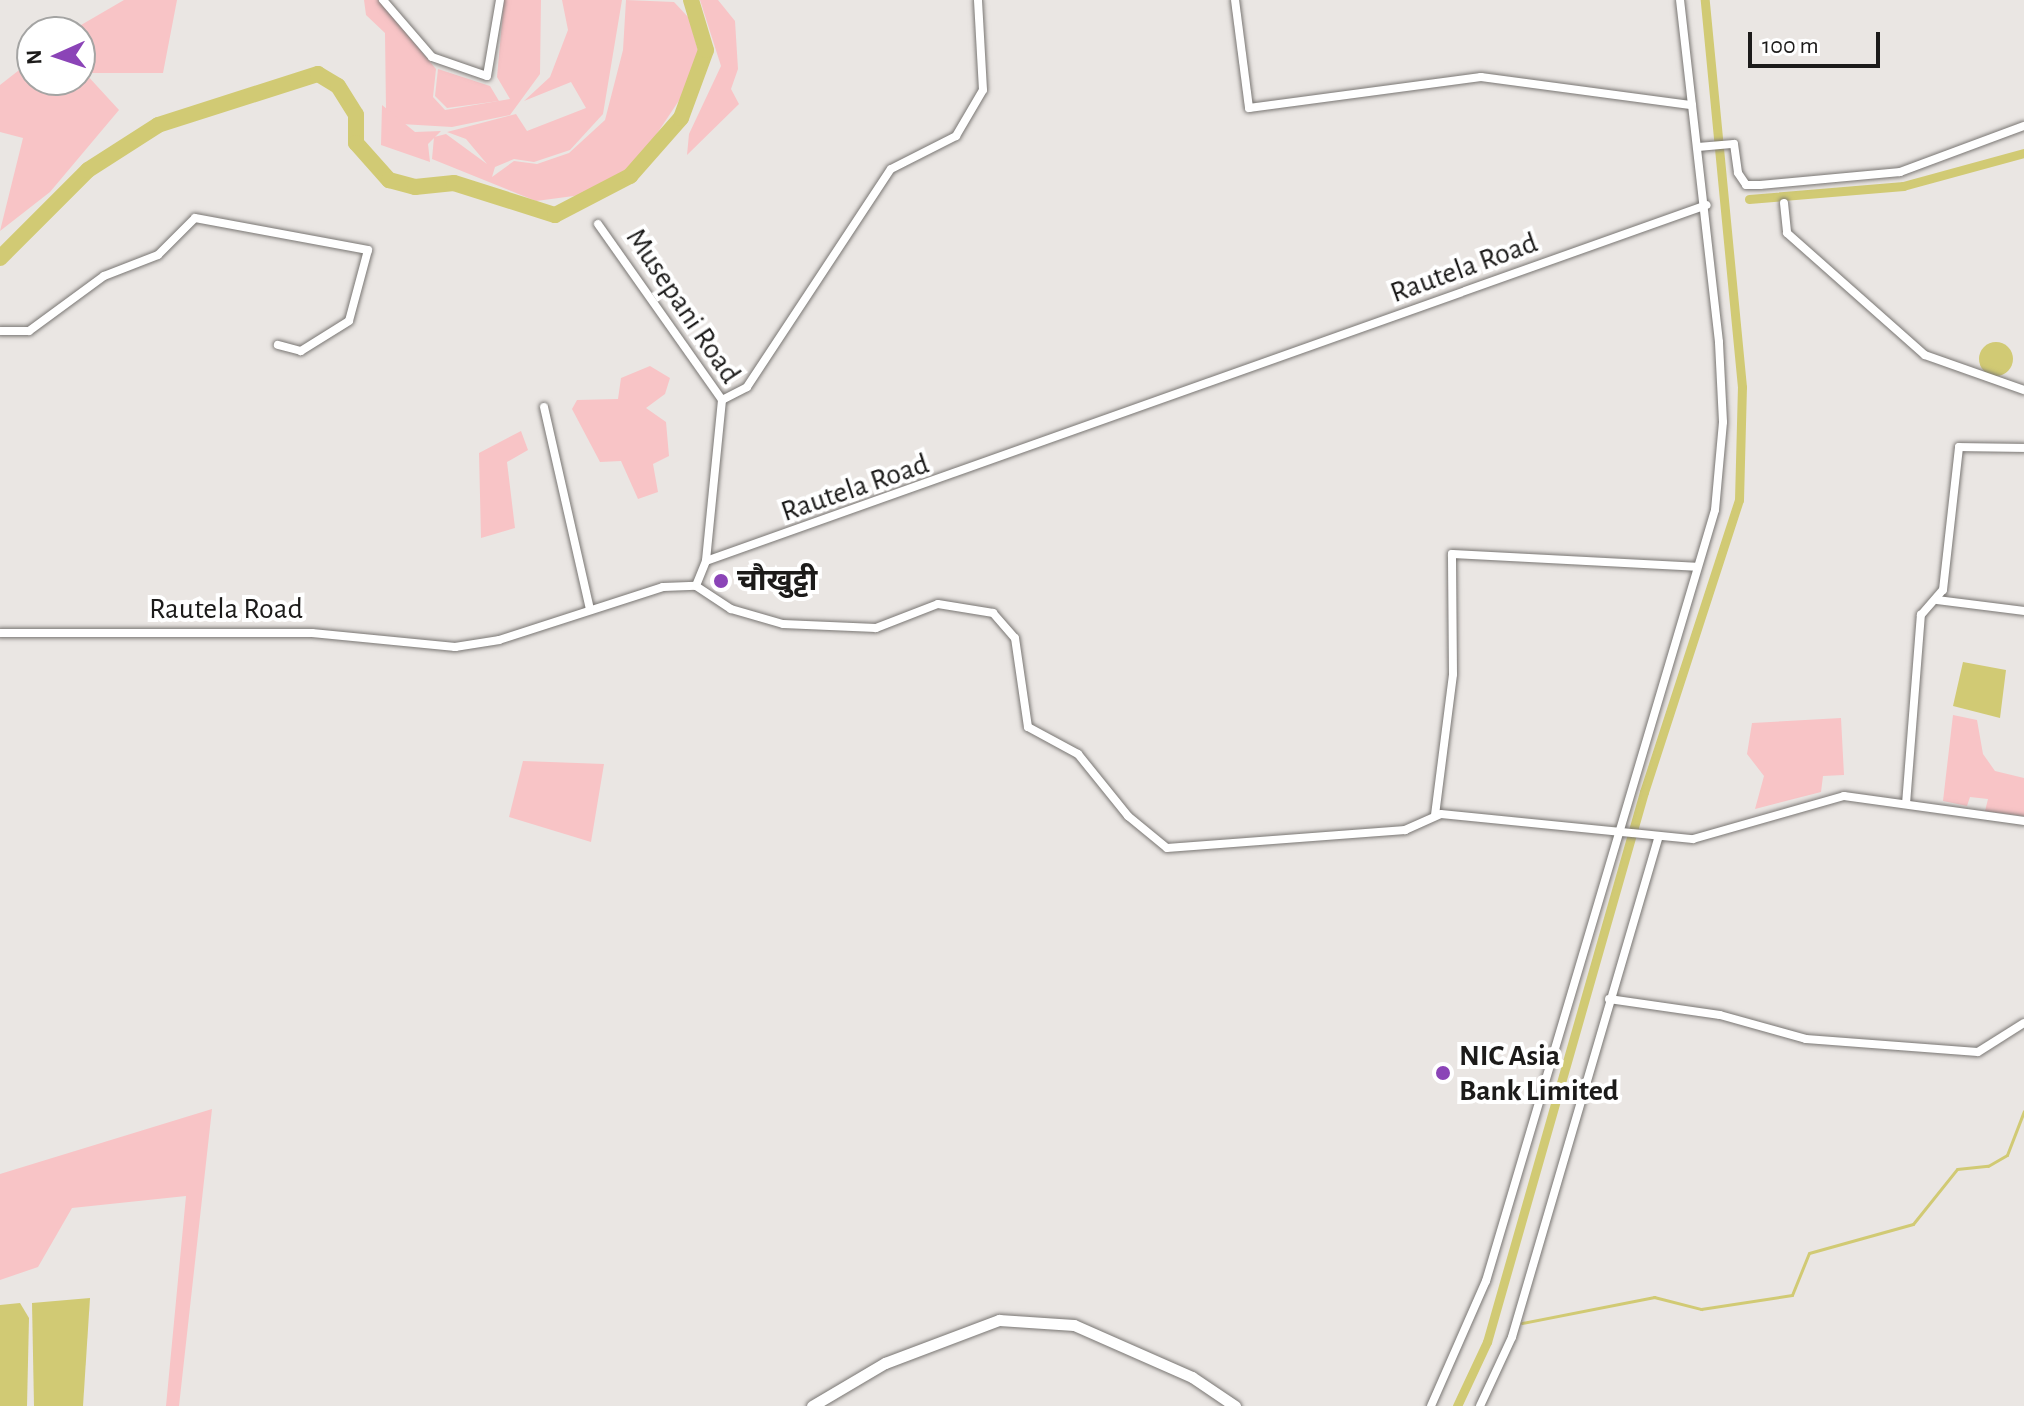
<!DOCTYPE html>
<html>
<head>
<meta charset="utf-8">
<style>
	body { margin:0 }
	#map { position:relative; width:2024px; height:1406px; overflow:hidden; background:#eae6e3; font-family:"Alegreya Sans","Noto Sans Devanagari",sans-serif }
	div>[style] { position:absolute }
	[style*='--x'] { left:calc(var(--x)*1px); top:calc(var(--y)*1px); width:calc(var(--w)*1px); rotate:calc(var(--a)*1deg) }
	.green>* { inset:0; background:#f8c4c6 }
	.water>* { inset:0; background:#d1ca74 }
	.round { border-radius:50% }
	.stream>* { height:3px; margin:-1.5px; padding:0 1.5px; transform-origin:1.5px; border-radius:1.5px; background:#d1ca74 }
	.canal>* { height:9px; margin:-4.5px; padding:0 4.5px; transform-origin:4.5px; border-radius:4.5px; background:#d1ca74 }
	.river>* { height:16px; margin:-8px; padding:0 8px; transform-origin:8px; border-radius:8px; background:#d1ca74 }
	.roads { filter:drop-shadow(0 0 2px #797673) drop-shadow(0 0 2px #797673) }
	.street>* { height:8px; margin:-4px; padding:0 4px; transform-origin:4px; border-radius:4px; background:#fff }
	.secondary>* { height:11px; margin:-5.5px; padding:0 5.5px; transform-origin:5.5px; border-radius:5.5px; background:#fff }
	.dots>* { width:22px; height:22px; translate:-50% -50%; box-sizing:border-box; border:4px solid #fff; border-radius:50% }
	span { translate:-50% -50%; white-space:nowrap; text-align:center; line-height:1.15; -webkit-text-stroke:8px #fff; paint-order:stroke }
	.street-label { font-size:30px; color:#1c1b1a }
	.poi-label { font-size:30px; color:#1c1b1a; font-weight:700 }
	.left { translate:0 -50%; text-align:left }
	.north { position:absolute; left:16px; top:16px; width:80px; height:80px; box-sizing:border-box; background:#fff; border:2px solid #a4a4a3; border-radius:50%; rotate:267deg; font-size:22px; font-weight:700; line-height:32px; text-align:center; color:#1c1b1a }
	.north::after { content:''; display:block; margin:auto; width:28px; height:36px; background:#8b44b7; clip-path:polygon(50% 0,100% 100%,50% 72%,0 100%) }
	.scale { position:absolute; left:1748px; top:32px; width:132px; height:36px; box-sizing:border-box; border:4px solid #1c1b1a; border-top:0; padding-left:10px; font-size:24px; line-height:28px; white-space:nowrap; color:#1c1b1a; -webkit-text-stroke:6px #fff; paint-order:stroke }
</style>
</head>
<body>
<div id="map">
	<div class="green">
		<i style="clip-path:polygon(124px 0,177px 0,163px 73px,85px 73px,119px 110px,50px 192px,0 231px,23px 138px,0 132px,0 85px,32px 60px,32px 80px,80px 80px,80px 32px,69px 32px)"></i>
		<i style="clip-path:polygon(364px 0,378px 0,436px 69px,433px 97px,445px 110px,510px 99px,497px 77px,504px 0,541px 0,540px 74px,510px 115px,452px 127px,401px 124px,386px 110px,385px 33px,366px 15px)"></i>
		<i style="clip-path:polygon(562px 0,622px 0,603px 114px,570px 150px,534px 162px,514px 159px,495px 167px,492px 177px,514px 161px,537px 164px,569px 153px,605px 120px,623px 50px,626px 0,674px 2px,689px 18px,698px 51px,692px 81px,650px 144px,622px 173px,581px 195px,536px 201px,432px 159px,434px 137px,446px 134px,487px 164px,466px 139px,447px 132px,516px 114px,527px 131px,586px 108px,571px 82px,524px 101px,550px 77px,568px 30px)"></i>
		<i style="clip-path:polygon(700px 0,718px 0,735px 21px,738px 69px,731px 89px,739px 104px,687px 155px,689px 134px,721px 66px)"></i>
		<i style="clip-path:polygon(438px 69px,490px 86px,499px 101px,447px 108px,435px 96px)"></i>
		<i style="clip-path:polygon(382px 105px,415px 132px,441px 131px,428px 144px,430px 162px,381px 145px)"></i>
		<i style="clip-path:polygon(650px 366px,670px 378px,665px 394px,646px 408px,666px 422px,669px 456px,653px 464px,658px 492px,638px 499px,621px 461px,600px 462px,572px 409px,577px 400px,618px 399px,621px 378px)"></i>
		<i style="clip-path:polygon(521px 431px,528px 450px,507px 462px,515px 528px,481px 538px,479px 453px)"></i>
		<i style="clip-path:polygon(1953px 715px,1977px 720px,1983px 754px,1995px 771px,2024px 778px,2024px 816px,1985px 811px,1988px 799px,1970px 797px,1967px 806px,1943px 801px)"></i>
		<i style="clip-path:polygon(1841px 718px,1844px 775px,1823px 776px,1821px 792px,1755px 809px,1764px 776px,1747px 754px,1752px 723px)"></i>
		<i style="clip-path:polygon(523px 761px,604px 764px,591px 842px,509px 817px)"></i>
		<i style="clip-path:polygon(212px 1109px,179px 1406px,166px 1406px,186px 1196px,72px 1208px,38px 1267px,0 1280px,0 1174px)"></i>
	</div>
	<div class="water">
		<i class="round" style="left:1979px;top:342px;width:34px;height:34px"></i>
		<i style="clip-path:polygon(1963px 662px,2006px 670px,2000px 718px,1953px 706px)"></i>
		<i style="clip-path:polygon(90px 1298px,83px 1406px,34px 1406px,32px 1303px)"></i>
		<i style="clip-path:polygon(20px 1303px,29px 1318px,27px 1406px,0 1406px,0 1305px)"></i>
	</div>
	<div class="stream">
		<i style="--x:1522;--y:1323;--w:135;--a:-11.1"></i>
		<i style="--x:1654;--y:1297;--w:49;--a:14.3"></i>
		<i style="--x:1701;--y:1309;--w:92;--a:-8.7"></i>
		<i style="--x:1792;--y:1295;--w:45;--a:-68"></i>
		<i style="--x:1809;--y:1253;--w:108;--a:-15.6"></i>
		<i style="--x:1913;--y:1224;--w:70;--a:-51.3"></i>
		<i style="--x:1957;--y:1169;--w:31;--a:-6"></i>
		<i style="--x:1988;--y:1166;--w:22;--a:-30"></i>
		<i style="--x:2007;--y:1155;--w:47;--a:-68.9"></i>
	</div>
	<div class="canal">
		<i style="--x:1749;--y:199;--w:155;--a:-4.8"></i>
		<i style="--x:1903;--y:186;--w:125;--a:-15.3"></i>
		<i style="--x:1457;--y:1406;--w:71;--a:-64.9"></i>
		<i style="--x:1487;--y:1342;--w:572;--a:-74.07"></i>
		<i style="--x:1644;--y:792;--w:307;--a:-72"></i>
		<i style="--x:1739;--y:500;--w:113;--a:-88.5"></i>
		<i style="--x:1742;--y:387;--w:389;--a:-95.5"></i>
	</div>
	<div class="river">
		<i style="--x:0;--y:258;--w:124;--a:-45"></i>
		<i style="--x:88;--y:170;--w:83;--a:-32.7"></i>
		<i style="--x:158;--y:125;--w:168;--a:-17.7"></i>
		<i style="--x:318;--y:74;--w:23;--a:31"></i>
		<i style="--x:338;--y:86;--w:34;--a:58"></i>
		<i style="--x:356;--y:115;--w:28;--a:90"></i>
		<i style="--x:356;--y:143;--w:50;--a:48.3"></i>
		<i style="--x:389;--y:180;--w:27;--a:15"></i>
		<i style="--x:415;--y:187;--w:39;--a:-6"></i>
		<i style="--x:454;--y:183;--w:106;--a:17.6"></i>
		<i style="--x:555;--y:215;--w:85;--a:-27.5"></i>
		<i style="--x:630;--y:176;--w:77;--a:-48.7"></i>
		<i style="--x:681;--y:118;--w:72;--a:-69.8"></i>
		<i style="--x:706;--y:50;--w:52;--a:-106.7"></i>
	</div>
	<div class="roads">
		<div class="street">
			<i style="--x:383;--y:0;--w:75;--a:49.3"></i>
			<i style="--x:432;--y:57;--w:58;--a:19.1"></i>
			<i style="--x:487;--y:76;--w:77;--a:-80.3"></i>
			<i style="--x:1235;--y:0;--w:109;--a:82.6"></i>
			<i style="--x:1249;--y:108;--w:234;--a:-7.6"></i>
			<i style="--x:1481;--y:77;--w:213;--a:7.6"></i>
			<i style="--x:1698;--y:147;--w:36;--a:-5"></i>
			<i style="--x:1734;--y:144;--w:29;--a:82"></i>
			<i style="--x:1738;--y:173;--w:14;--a:56"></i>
			<i style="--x:1746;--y:185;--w:14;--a:0"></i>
			<i style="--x:1760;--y:185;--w:141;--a:-5.3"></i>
			<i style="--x:1900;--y:172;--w:132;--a:-20.4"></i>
			<i style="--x:1784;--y:203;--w:30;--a:84"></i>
			<i style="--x:1787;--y:233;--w:184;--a:41.5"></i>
			<i style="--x:1925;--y:355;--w:105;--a:19.5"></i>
			<i style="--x:598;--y:224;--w:215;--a:54.8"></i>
			<i style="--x:722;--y:400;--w:162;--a:95.7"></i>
			<i style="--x:706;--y:561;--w:27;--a:112"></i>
			<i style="--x:0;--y:331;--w:29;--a:0"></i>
			<i style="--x:29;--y:331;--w:93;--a:-36.3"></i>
			<i style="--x:104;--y:276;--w:58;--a:-21.3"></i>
			<i style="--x:158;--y:255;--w:52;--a:-45"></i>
			<i style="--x:195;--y:218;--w:176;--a:10.5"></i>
			<i style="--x:368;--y:250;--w:73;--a:105"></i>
			<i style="--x:349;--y:321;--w:57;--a:148"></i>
			<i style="--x:301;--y:351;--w:24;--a:-165"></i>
			<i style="--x:722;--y:400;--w:28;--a:-27"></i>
			<i style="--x:747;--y:387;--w:261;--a:-56.6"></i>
			<i style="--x:891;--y:169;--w:73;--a:-26.9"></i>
			<i style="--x:956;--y:136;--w:53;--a:-59.6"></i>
			<i style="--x:983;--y:90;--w:90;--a:-93.2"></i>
			<i style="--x:544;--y:407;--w:208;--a:77.2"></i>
			<i style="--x:706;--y:561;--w:1062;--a:-19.58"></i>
			<i style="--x:696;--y:586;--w:42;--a:33.3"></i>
			<i style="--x:731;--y:609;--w:54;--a:16.1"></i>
			<i style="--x:783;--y:624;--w:93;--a:2.5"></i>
			<i style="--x:876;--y:628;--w:66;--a:-21.2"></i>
			<i style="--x:938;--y:604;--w:56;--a:9.3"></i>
			<i style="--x:993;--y:613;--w:33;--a:49"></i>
			<i style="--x:1015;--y:638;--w:90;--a:81.7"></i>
			<i style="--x:1028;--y:727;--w:57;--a:28.4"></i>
			<i style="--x:1078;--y:754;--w:80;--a:51.1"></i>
			<i style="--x:1128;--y:816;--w:50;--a:39.4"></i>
			<i style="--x:1167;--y:848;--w:239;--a:-4.3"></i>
			<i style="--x:1405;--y:830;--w:39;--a:-24"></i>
			<i style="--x:1441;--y:814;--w:253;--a:5.7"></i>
			<i style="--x:1693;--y:839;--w:157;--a:-15.9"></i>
			<i style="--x:1844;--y:796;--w:182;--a:7.9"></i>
			<i style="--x:1937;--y:600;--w:88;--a:7.2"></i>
			<i style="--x:0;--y:633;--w:312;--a:0"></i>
			<i style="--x:312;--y:633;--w:144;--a:5.6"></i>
			<i style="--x:455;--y:647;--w:45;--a:-9"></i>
			<i style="--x:499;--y:640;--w:172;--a:-17.9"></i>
			<i style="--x:663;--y:587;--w:33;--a:-2"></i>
			<i style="--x:1906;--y:804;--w:190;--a:-85.5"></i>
			<i style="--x:1921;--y:615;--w:33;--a:-49"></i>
			<i style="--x:1943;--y:590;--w:144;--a:-83.6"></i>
			<i style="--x:1959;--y:447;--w:65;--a:0.9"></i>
			<i style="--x:1435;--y:815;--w:142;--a:-82.7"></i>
			<i style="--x:1453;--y:674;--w:120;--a:-90.5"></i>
			<i style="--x:1452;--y:554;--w:245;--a:3"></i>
			<i style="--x:1609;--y:999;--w:112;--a:8.2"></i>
			<i style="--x:1720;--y:1015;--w:89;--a:15.6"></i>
			<i style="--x:1806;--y:1039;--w:172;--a:4.3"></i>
			<i style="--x:1978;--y:1052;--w:54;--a:-32.2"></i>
			<i style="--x:1431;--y:1406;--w:137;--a:-66.3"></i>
			<i style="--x:1486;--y:1281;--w:804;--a:-73.46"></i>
			<i style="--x:1715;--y:510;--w:88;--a:-84.8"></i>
			<i style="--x:1723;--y:422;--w:80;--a:-92.9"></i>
			<i style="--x:1719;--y:342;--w:344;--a:-96.5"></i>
			<i style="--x:1480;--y:1406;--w:76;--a:-65.1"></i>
			<i style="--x:1512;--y:1337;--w:519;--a:-73.66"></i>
		</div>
		<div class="secondary">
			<i style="--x:812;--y:1406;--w:85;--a:-30.5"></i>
			<i style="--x:885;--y:1363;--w:122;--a:-20.7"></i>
			<i style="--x:999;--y:1320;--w:75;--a:3.8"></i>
			<i style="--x:1074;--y:1325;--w:129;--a:23.8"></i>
			<i style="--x:1192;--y:1377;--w:52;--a:34"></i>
		</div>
	</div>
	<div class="dots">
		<i style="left:721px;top:581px;background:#8b44b7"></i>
		<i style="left:1443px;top:1073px;background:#8b44b7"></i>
	</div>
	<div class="street-label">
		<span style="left:1464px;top:268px;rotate:-20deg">Rautela Road</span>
		<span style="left:683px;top:306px;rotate:56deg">Musepani Road</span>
		<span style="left:855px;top:488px;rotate:-19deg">Rautela Road</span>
		<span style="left:226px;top:609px">Rautela Road</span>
	</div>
	<div class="poi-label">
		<span class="left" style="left:737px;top:581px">चौखुट्टी</span>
		<span class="left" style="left:1459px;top:1073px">NIC Asia<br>Bank Limited</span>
	</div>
	<div class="north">N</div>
	<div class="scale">100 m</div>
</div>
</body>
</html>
